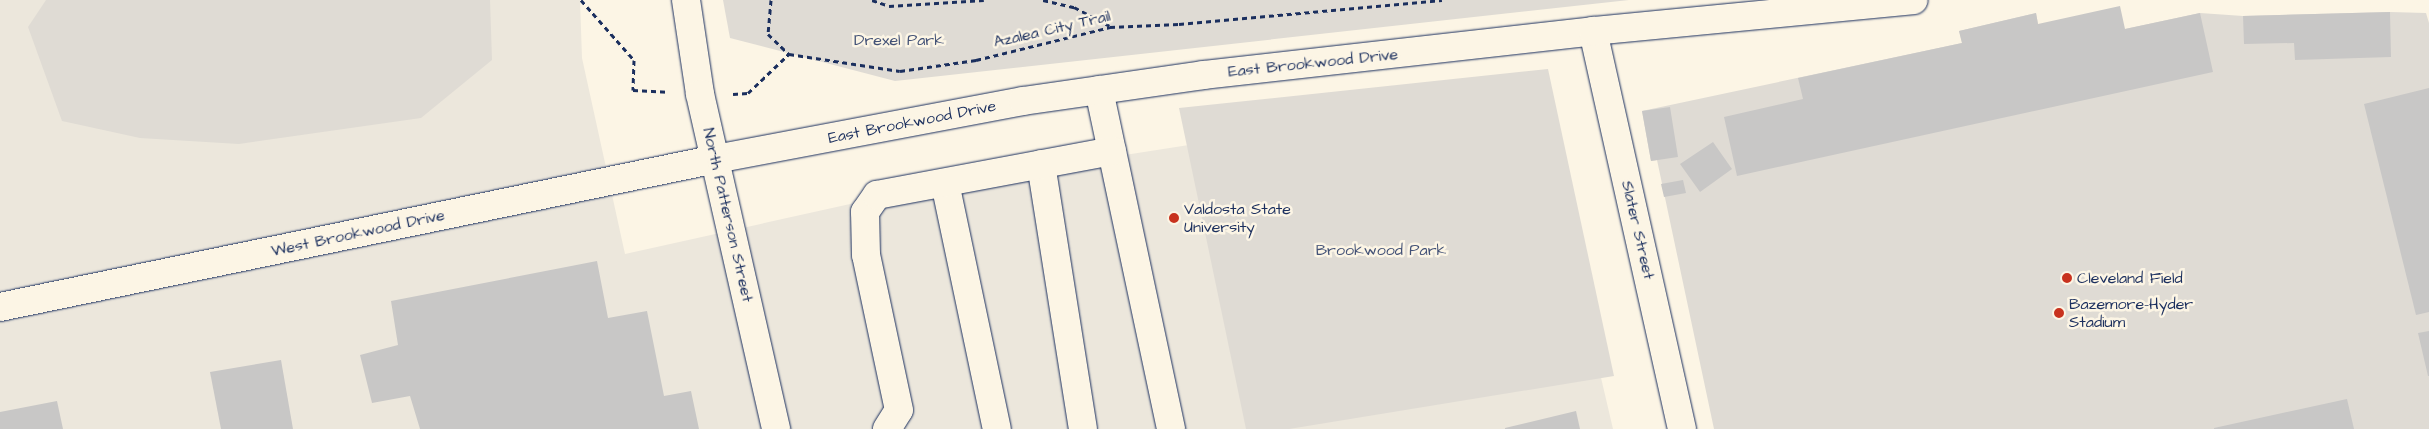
<!DOCTYPE html>
<html>
<head>
<meta charset="utf-8">
<style>
	body { margin:0 }
	#map { position:relative; width:2429px; height:429px; overflow:hidden; background:#fcf5e5; font-family:"Architects Daughter",sans-serif }
	div>[style] { position:absolute }
	[style*='--x'] { left:calc(var(--x)*1px); top:calc(var(--y)*1px); width:calc(var(--w)*1px); rotate:calc(var(--a)*1deg) }
	.built>* { inset:0; background:#ece7dc }
	.green>* { inset:0; background:#dfdbd4 }
	.building>* { inset:0; background:#c8c7c6 }
	.path>* { height:3px; margin-top:-1.5px; transform-origin:0; background:repeating-linear-gradient(90deg,#1b2f5e 0 5px,transparent 0 9px) }
	.roads { filter:drop-shadow(0 0 1px #1b2f5e) drop-shadow(0 0 1px #1b2f5e) }
	.minor>* { height:28px; margin:-14px; padding:0 14px; transform-origin:14px; border-radius:14px; background:#fcf5e5 }
	.major>* { height:28px; margin:-14px; padding:0 14px; transform-origin:14px; border-radius:14px; background:#fcf5e5 }
	.dots>* { width:14px; height:14px; translate:-50% -50%; box-sizing:border-box; border:2px solid #fcf5e5; border-radius:50% }
	span { translate:-50% -50%; white-space:nowrap; text-align:center; line-height:1.15; -webkit-text-stroke:5px #fcf5e5; paint-order:stroke }
	.street-label { font-size:16px; color:#1b2f5e }
	.park-label { font-size:16px; color:#425176 }
	.poi-label { font-size:16px; color:#1b2f5e }
	.left { translate:0 -50%; text-align:left }
</style>
</head>
<body>
<div id="map">
	<div class="built">
		<i style="clip-path:polygon(0 0,580px 0,582px 58px,625px 254px,945px 183px,1534px 91px,1613px 429px,0 429px)"></i>
	</div>
	<div class="green">
		<i style="clip-path:polygon(46px 0,490px 0,492px 60px,421px 118px,239px 144px,140px 138px,62px 121px,28px 27px)"></i>
		<i style="clip-path:polygon(723px 0,1629px 0,895px 81px,730px 38px)"></i>
		<i style="clip-path:polygon(2390px 12px,2426px 13px,2429px 23px,2429px 429px,1714px 429px,1657px 160px,1651px 161px,1642px 111px,1962px 43px,1959px 31px,2036px 13px,2038px 24px,2125px 29px,2200px 13px,2243px 16px)"></i>
		<i style="clip-path:polygon(1548px 69px,1614px 376px,1289px 429px,1246px 429px,1179px 108px)"></i>
	</div>
	<div class="building">
		<i style="clip-path:polygon(2120px 6px,2125px 29px,2200px 13px,2213px 72px,1737px 176px,1724px 117px,1803px 99px,1798px 78px,1962px 43px,1959px 31px,2036px 13px,2038px 24px)"></i>
		<i style="clip-path:polygon(2390px 12px,2391px 57px,2295px 60px,2294px 43px,2244px 44px,2243px 16px)"></i>
		<i style="clip-path:polygon(2429px 88px,2429px 312px,2416px 315px,2364px 104px)"></i>
		<i style="clip-path:polygon(1670px 107px,1678px 157px,1651px 161px,1642px 111px)"></i>
		<i style="clip-path:polygon(1713px 142px,1732px 169px,1700px 192px,1680px 164px)"></i>
		<i style="clip-path:polygon(1683px 180px,1686px 193px,1664px 197px,1661px 184px)"></i>
		<i style="clip-path:polygon(597px 261px,608px 318px,647px 311px,664px 396px,691px 391px,699px 429px,420px 429px,410px 396px,372px 403px,360px 355px,398px 345px,391px 301px)"></i>
		<i style="clip-path:polygon(2429px 331px,2429px 376px,2428px 376px,2418px 333px)"></i>
		<i style="clip-path:polygon(281px 360px,293px 429px,221px 429px,210px 372px)"></i>
		<i style="clip-path:polygon(2347px 399px,2354px 429px,2214px 429px,2214px 428px)"></i>
		<i style="clip-path:polygon(57px 401px,63px 429px,0 429px,0 412px)"></i>
		<i style="clip-path:polygon(1576px 411px,1580px 429px,1505px 429px,1505px 428px)"></i>
	</div>
	<div class="path">
		<i style="--x:581;--y:0;--w:80;--a:48.5"></i>
		<i style="--x:634;--y:60;--w:30;--a:92"></i>
		<i style="--x:633;--y:90;--w:34;--a:3"></i>
		<i style="--x:771;--y:0;--w:34;--a:95"></i>
		<i style="--x:768;--y:34;--w:29;--a:44"></i>
		<i style="--x:872;--y:0;--w:18;--a:19"></i>
		<i style="--x:889;--y:6;--w:95;--a:-3.6"></i>
		<i style="--x:1043;--y:0;--w:32;--a:13"></i>
		<i style="--x:1074;--y:7;--w:40;--a:28"></i>
		<i style="--x:789;--y:54;--w:112;--a:8.7"></i>
		<i style="--x:900;--y:71;--w:77;--a:-8.2"></i>
		<i style="--x:976;--y:60;--w:138;--a:-13.8"></i>
		<i style="--x:1110;--y:27;--w:69;--a:-2.5"></i>
		<i style="--x:1179;--y:24;--w:264;--a:-5.2"></i>
		<i style="--x:733;--y:94;--w:15;--a:-4"></i>
		<i style="--x:748;--y:93;--w:57;--a:-43.6"></i>
	</div>
	<div class="roads">
		<div class="minor">
			<i style="--x:1593;--y:31;--w:408;--a:77.4"></i>
			<i style="--x:1099;--y:90;--w:347;--a:78"></i>
			<i style="--x:716;--y:159;--w:312;--a:-10.7"></i>
			<i style="--x:1023;--y:101;--w:182;--a:-8.2"></i>
			<i style="--x:1203;--y:75;--w:392;--a:-6.4"></i>
			<i style="--x:1593;--y:31;--w:322;--a:-5.5"></i>
			<i style="--x:1041;--y:164;--w:268;--a:81"></i>
			<i style="--x:945;--y:183;--w:251;--a:78.1"></i>
			<i style="--x:887;--y:429;--w:22;--a:-58"></i>
			<i style="--x:899;--y:410;--w:158;--a:-102"></i>
			<i style="--x:866;--y:255;--w:43;--a:-91.3"></i>
			<i style="--x:865;--y:212;--w:21;--a:-55"></i>
			<i style="--x:877;--y:195;--w:239;--a:-10.6"></i>
		</div>
		<div class="major">
			<i style="--x:686;--y:0;--w:95;--a:81.5"></i>
			<i style="--x:700;--y:94;--w:344;--a:77.2"></i>
			<i style="--x:0;--y:307;--w:731;--a:-11.68"></i>
		</div>
	</div>
	<div class="dots">
		<i style="left:1174px;top:218px;background:#c8321e"></i>
		<i style="left:2067px;top:278px;background:#c8321e"></i>
		<i style="left:2059px;top:313px;background:#c8321e"></i>
	</div>
	<div class="street-label">
		<span style="left:1052px;top:29px;rotate:-13deg">Azalea City Trail</span>
		<span style="left:1313px;top:63px;rotate:-6deg">East Brookwood Drive</span>
		<span style="left:912px;top:122px;rotate:-11deg">East Brookwood Drive</span>
		<span style="left:728px;top:215px;rotate:77deg">North Patterson Street</span>
		<span style="left:1638px;top:230px;rotate:77deg">Slater Street</span>
		<span style="left:358px;top:233px;rotate:-12deg">West Brookwood Drive</span>
	</div>
	<div class="park-label">
		<span style="left:899px;top:40px">Drexel Park</span>
		<span style="left:1381px;top:250px">Brookwood Park</span>
	</div>
	<div class="poi-label">
		<span class="left" style="left:1184px;top:218px">Valdosta State<br>University</span>
		<span class="left" style="left:2077px;top:278px">Cleveland Field</span>
		<span class="left" style="left:2069px;top:313px">Bazemore–Hyder<br>Stadium</span>
	</div>
</div>
</body>
</html>
